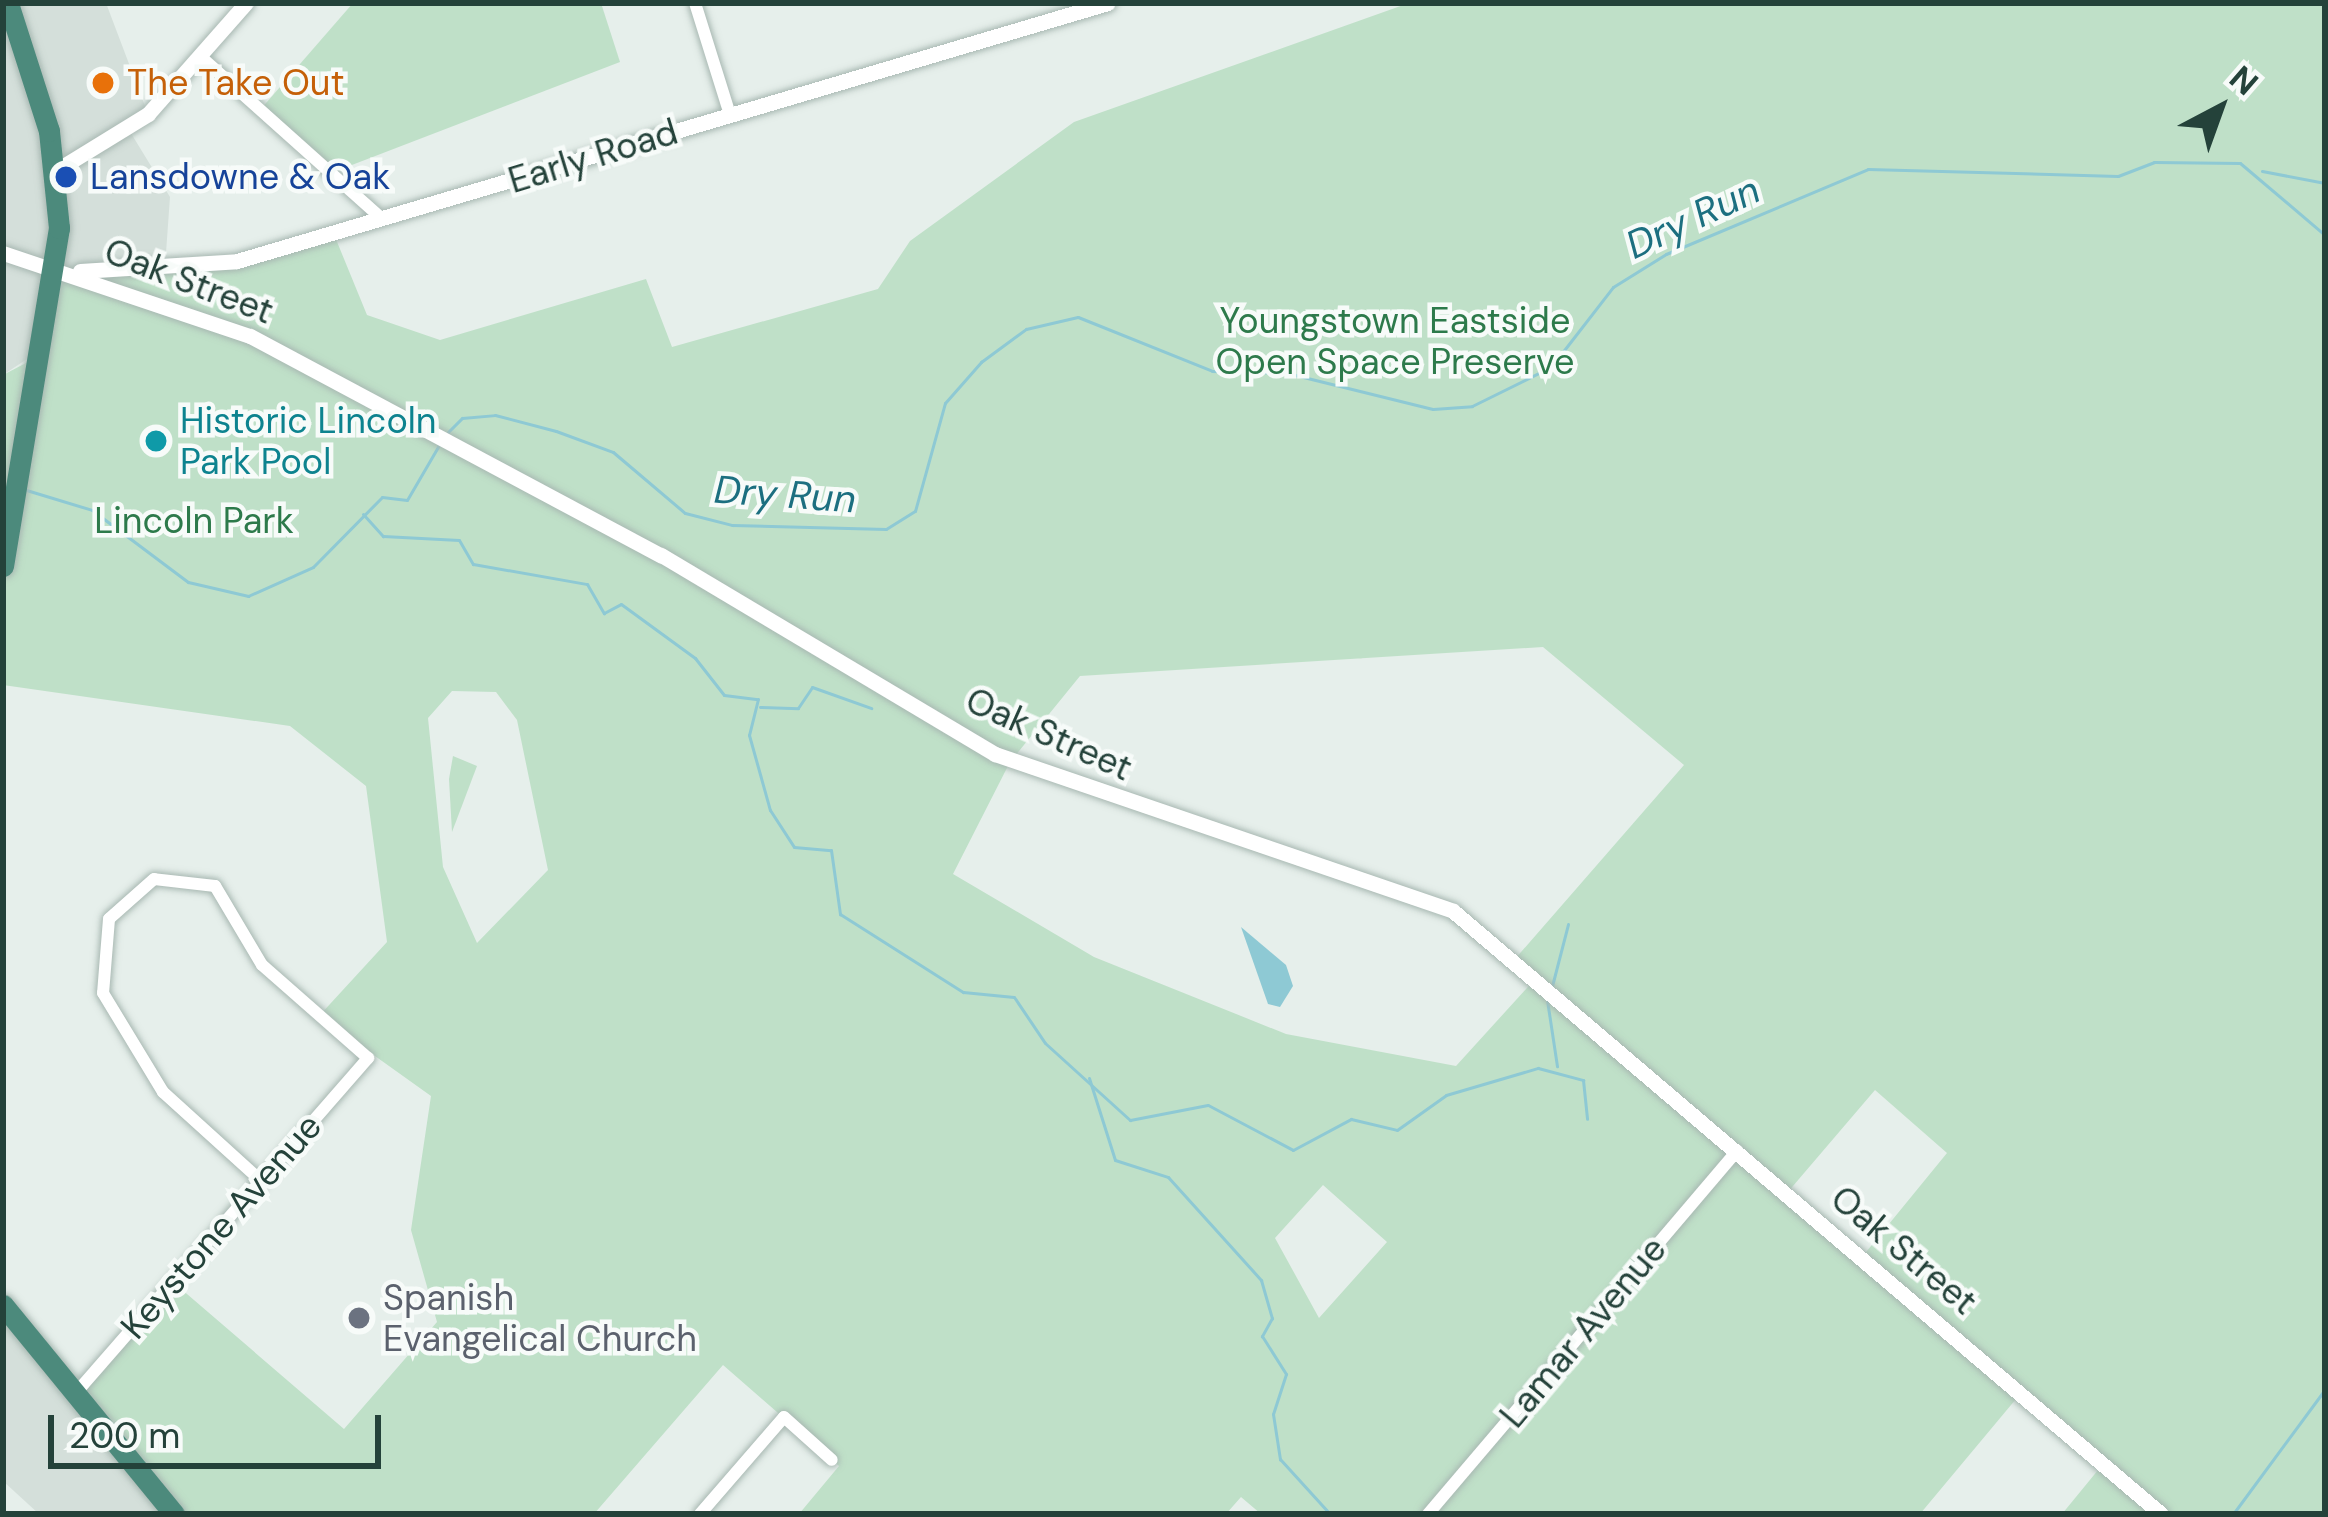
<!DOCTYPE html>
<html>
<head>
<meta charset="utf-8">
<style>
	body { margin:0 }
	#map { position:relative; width:2328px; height:1517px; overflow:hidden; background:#e6efeb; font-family:"DM Sans",sans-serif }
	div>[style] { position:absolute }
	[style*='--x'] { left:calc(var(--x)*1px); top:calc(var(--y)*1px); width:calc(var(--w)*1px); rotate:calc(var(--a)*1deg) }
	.built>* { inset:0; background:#d4dfda }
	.green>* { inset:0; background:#bfe0c8 }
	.water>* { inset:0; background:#8ec9d4 }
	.stream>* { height:3px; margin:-1.5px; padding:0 1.5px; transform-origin:1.5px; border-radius:1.5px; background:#8ec9d4 }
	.roads { filter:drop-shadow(0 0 3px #a8b8b2) drop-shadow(0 0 3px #a8b8b2) }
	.minor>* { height:12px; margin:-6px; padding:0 6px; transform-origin:6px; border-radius:6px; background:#fff }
	.tertiary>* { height:15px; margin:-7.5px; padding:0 7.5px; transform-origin:7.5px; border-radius:7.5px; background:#fff }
	.trunk>* { height:21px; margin:-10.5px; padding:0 10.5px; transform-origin:10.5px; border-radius:10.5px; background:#4c8a7c }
	.dots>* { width:33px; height:33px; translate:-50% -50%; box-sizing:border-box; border:6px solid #f7fbf9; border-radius:50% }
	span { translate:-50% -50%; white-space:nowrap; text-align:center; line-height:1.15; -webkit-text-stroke:9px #f7fbf9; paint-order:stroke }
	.food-label { font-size:36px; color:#c56008 }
	.left { translate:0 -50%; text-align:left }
	.street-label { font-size:36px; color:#24423a }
	.transit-label { font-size:36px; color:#164399 }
	.park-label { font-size:36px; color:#2d7a4b }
	.culture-label { font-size:36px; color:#0d838f }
	.worship-label { font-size:36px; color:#5b616d }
	.water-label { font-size:39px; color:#1c6f80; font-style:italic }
	.frame { position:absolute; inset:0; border:6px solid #24423a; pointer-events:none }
	.north { position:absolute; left:2160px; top:48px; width:120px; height:120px; -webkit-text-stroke:9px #f7fbf9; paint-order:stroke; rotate:41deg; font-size:33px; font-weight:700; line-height:48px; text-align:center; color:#24423a }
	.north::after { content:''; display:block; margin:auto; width:42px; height:54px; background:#24423a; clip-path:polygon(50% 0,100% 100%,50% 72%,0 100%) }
	.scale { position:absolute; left:48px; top:1415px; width:333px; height:54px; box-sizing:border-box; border:6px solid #24423a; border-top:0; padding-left:15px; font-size:36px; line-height:42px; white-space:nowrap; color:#24423a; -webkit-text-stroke:9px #f7fbf9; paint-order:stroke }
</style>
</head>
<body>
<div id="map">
	<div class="built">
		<i style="clip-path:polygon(3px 3px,106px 3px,148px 114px,129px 130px,170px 197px,165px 267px,3px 375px)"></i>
		<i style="clip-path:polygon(3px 1305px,165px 1504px,156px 1514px,39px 1514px,3px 1481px)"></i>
	</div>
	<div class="green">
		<i style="clip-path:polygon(353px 3px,601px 3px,620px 62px,331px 173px,260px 110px)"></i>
		<i style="clip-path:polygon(evenodd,1409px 3px,2325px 3px,2325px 1514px,2062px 1514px,2103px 1464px,2021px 1393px,1920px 1514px,1261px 1514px,1241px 1497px,1226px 1514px,799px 1514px,839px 1466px,723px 1365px,594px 1514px,156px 1514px,165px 1504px,74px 1395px,173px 1282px,344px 1429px,437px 1322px,411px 1230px,431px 1096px,319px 1016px,387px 942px,366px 786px,290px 726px,3px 685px,3px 375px,45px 353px,56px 269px,215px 264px,333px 232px,367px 315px,440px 340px,646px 279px,672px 347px,878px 289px,910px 241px,1074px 122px,1409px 3px,1543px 647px,1684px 765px,1515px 959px,1536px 978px,1456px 1066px,1286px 1034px,1094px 957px,953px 874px,1010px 762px,1080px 676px,1543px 647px,1409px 3px,452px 691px,496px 692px,517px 720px,548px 870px,477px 943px,443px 867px,428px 718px,452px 691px,1409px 3px,1875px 1090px,1947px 1153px,1862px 1257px,1787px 1193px,1875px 1090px,1409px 3px,1323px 1185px,1387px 1242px,1319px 1318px,1275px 1238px,1323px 1185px)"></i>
		<i style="clip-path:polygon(453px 756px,477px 766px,452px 832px,449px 779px)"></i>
	</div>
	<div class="water">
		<i style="clip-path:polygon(1241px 927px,1286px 965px,1293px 986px,1280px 1007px,1268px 1004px)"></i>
	</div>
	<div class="stream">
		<i style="--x:2262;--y:171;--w:64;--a:10.8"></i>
		<i style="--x:448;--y:432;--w:20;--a:-45"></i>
		<i style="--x:462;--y:418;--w:33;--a:-5"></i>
		<i style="--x:495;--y:415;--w:63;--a:14.7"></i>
		<i style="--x:556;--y:431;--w:61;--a:20.2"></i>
		<i style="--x:613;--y:452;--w:94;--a:40.3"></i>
		<i style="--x:685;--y:513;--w:49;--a:14.3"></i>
		<i style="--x:732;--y:525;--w:154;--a:1.5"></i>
		<i style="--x:886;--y:529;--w:34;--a:-32"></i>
		<i style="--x:915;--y:511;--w:112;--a:-74.5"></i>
		<i style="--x:945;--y:403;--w:55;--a:-48.7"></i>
		<i style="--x:981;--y:362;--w:56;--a:-36.3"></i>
		<i style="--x:1026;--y:329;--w:53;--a:-13"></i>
		<i style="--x:1078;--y:317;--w:144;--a:21.9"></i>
		<i style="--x:1212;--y:371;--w:75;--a:1.5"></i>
		<i style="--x:1287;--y:373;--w:150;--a:13.9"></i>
		<i style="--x:1433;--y:409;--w:39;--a:-4"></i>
		<i style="--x:1472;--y:406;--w:88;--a:-26.3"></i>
		<i style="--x:1551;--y:367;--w:101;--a:-52.2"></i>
		<i style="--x:1613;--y:287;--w:62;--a:-31.9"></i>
		<i style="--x:1666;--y:254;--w:219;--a:-22.8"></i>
		<i style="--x:1868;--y:169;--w:250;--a:1.6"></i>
		<i style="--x:2118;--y:176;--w:39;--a:-21"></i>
		<i style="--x:2154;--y:162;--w:86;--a:0.7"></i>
		<i style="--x:2240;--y:163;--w:111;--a:40.3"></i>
		<i style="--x:23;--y:489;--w:72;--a:16.9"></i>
		<i style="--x:92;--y:510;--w:120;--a:36.9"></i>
		<i style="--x:188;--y:582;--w:62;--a:13.1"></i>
		<i style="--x:248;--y:596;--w:71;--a:-24"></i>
		<i style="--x:313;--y:567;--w:98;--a:-45.4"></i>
		<i style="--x:382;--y:497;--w:25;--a:7"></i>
		<i style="--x:407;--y:500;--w:64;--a:-59.8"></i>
		<i style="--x:363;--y:514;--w:30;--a:48"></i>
		<i style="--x:383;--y:536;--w:76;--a:3"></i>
		<i style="--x:459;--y:540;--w:28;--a:60"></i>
		<i style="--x:473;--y:564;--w:116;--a:10"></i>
		<i style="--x:587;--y:584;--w:34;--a:60"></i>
		<i style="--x:604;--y:613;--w:19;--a:-28"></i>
		<i style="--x:621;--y:604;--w:92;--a:36.1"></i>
		<i style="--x:695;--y:658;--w:47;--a:51.9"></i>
		<i style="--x:724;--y:695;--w:34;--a:7"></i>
		<i style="--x:758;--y:699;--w:37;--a:104"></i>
		<i style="--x:749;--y:735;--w:78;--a:74.4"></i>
		<i style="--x:770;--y:810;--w:44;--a:57"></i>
		<i style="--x:794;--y:847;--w:37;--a:5"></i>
		<i style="--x:831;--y:850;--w:65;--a:82"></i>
		<i style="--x:840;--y:914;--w:146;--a:32.4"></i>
		<i style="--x:963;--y:992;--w:51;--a:5.6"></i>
		<i style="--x:1014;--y:997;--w:55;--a:56"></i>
		<i style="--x:1045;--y:1043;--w:115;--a:42.2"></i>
		<i style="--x:1130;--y:1120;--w:79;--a:-10.9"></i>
		<i style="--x:1208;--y:1105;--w:96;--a:27.9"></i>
		<i style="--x:1293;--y:1150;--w:66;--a:-28.1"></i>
		<i style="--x:1351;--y:1119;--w:47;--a:13.4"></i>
		<i style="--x:1397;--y:1130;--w:60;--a:-35.5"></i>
		<i style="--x:1446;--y:1095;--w:96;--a:-16.4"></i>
		<i style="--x:1538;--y:1068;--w:47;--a:14.9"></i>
		<i style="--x:1583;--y:1080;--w:39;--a:84"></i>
		<i style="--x:760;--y:707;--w:38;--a:2"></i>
		<i style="--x:798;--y:708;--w:25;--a:-56"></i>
		<i style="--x:812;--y:687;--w:63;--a:19.6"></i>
		<i style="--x:1552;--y:986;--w:64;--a:-75.5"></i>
		<i style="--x:1547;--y:1000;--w:67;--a:81.4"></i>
		<i style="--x:1089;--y:1078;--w:86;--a:72.4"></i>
		<i style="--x:1115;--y:1160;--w:56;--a:17.8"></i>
		<i style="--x:1168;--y:1177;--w:139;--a:47.9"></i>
		<i style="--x:1261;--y:1280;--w:40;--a:74"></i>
		<i style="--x:1272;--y:1318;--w:21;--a:119"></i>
		<i style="--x:1262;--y:1336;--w:45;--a:57.7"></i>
		<i style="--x:1286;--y:1374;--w:42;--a:108"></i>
		<i style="--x:1273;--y:1414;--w:46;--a:81.2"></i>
		<i style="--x:1280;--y:1459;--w:74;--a:47.7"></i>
		<i style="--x:2233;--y:1514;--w:155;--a:-53.6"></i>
	</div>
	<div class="roads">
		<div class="minor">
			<i style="--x:695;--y:3;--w:117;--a:72.6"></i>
			<i style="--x:200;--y:56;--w:243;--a:41.8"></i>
			<i style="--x:75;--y:1394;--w:446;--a:-48.9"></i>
			<i style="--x:368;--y:1058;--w:141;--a:-138.7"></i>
			<i style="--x:262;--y:965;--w:92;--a:-120.7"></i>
			<i style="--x:215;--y:886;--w:61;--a:-173.5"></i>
			<i style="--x:154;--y:879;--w:60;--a:138.4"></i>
			<i style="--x:109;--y:919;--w:74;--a:94.6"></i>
			<i style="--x:103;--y:993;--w:116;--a:58.8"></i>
			<i style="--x:163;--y:1092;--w:132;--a:42.2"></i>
			<i style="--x:700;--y:1514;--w:128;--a:-49.1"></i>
			<i style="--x:784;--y:1417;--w:64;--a:41.9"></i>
			<i style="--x:1428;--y:1514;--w:477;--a:-49.6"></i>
		</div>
		<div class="tertiary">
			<i style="--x:57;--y:170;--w:107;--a:-31.6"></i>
			<i style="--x:148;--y:114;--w:148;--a:-48.6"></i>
			<i style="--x:3;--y:253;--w:261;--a:18.6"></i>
			<i style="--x:250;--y:336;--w:466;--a:28.1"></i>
			<i style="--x:661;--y:555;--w:389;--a:30.8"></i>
			<i style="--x:995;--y:754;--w:484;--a:18.9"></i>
			<i style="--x:1453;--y:911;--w:930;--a:40.42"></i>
			<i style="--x:80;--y:271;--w:157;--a:-3.6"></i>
			<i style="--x:237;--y:261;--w:908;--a:-16.5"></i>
		</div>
		<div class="trunk">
			<i style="--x:3;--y:566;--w:343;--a:-80.6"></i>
			<i style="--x:59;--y:228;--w:98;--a:-95.9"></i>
			<i style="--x:49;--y:131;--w:134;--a:-107.8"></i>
			<i style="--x:3;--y:1305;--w:270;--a:50.7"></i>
		</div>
	</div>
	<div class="dots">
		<i style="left:103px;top:83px;background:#e8710a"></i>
		<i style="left:66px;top:177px;background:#1a4fb4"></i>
		<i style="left:156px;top:441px;background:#0f9aa8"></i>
		<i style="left:359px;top:1318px;background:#6b7280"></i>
	</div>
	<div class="food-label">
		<span class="left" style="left:127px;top:83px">The Take Out</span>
	</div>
	<div class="street-label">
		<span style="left:593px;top:156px;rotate:-17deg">Early Road</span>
		<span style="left:189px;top:281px;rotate:21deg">Oak Street</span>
		<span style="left:1049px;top:734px;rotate:24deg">Oak Street</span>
		<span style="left:221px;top:1226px;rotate:-49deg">Keystone Avenue</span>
		<span style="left:1904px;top:1250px;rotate:40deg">Oak Street</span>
		<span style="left:1583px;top:1332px;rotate:-50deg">Lamar Avenue</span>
	</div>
	<div class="transit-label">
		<span class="left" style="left:90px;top:177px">Lansdowne &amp; Oak</span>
	</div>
	<div class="park-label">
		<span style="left:1395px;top:341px">Youngstown Eastside<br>Open Space Preserve</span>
		<span style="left:194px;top:521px">Lincoln Park</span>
	</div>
	<div class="culture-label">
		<span class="left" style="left:180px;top:441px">Historic Lincoln<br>Park Pool</span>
	</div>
	<div class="worship-label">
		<span class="left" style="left:383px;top:1318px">Spanish<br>Evangelical Church</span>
	</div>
	<div class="water-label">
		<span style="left:1693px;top:218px;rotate:-25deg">Dry Run</span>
		<span style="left:785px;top:495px;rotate:4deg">Dry Run</span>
	</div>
	<div class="frame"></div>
	<div class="north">N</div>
	<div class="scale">200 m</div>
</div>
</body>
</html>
